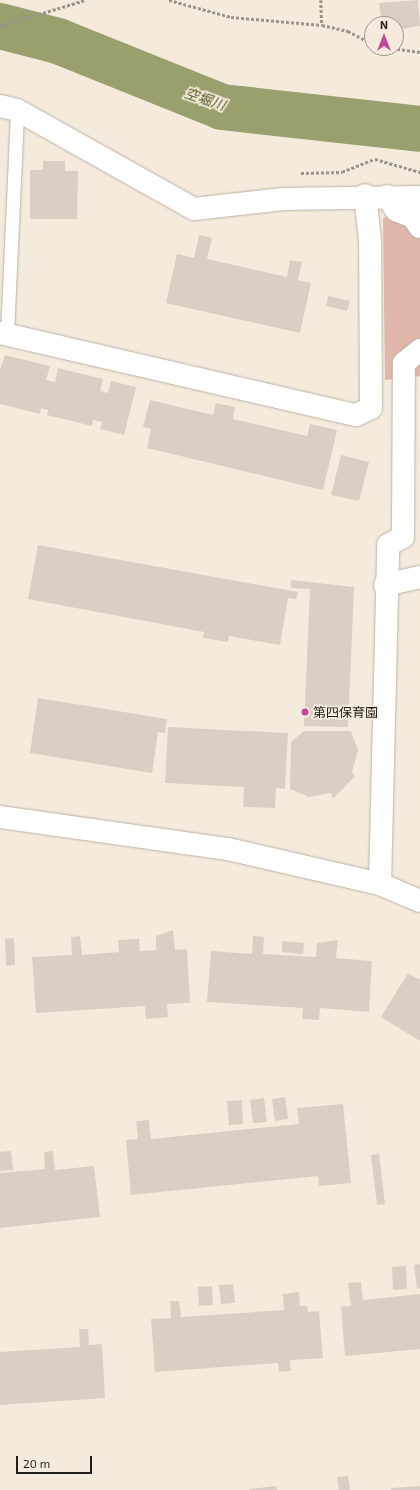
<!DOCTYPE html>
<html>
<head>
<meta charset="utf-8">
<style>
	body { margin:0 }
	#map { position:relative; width:420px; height:1490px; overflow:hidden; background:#f5ebdd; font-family:"Exo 2","Noto Sans JP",sans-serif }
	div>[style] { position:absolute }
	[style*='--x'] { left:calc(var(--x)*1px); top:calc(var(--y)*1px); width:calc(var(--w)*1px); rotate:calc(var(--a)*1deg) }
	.green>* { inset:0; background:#e0b7aa }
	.river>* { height:46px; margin:-23px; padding:0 23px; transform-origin:23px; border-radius:23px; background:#99a06d }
	.building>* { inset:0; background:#ddcec3 }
	.path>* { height:2.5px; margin-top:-1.25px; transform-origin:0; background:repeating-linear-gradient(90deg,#9b948a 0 3px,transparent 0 5px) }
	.roads { filter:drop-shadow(0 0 1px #bcb2a4) drop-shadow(0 0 1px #bcb2a4) }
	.lane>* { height:13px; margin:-6.5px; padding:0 6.5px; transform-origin:6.5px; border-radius:6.5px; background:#fff }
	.street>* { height:22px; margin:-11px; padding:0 11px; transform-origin:11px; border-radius:11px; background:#fff }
	.dots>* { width:11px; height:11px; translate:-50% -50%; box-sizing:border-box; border:2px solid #f5ebdd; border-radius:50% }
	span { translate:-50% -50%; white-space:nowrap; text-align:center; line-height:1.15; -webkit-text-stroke:3.5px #f5ebdd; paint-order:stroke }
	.poi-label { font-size:13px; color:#221e19 }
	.left { translate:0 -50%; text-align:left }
	.water-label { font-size:14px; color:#50561c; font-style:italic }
	.north { position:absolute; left:364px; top:16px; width:40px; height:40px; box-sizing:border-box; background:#f5ebdd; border:1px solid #a1998f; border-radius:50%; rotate:0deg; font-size:11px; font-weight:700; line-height:16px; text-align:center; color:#221e19 }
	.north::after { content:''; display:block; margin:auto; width:14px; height:18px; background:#c2489b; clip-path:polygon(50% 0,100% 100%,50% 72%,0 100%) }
	.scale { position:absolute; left:16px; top:1456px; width:76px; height:18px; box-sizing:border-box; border:2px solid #221e19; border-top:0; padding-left:5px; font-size:12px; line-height:14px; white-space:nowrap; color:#221e19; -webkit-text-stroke:3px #f5ebdd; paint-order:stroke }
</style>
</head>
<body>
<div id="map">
	<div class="green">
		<i style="clip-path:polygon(409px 208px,420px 208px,420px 376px,385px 380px,383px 218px)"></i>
	</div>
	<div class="river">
		<i style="--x:0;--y:26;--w:60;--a:14.5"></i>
		<i style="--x:58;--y:41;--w:177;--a:21.9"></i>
		<i style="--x:222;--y:107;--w:199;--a:6.3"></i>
	</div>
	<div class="building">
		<i style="clip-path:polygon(418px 0,420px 26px,396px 30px,396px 24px,382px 24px,379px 3px)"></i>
		<i style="clip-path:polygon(43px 161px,65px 161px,65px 171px,78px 171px,77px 219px,30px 219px,30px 170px,43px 170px)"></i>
		<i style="clip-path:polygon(199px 235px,212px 238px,207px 259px,287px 277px,290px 260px,302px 262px,298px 280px,311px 283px,300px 333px,166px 303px,177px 254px,194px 258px)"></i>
		<i style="clip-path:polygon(328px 296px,350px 301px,347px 311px,326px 306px)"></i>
		<i style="clip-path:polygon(5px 355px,50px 366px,46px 380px,55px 382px,58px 368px,103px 379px,100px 391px,108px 393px,111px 381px,136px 387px,124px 435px,100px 429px,102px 422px,93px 420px,92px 426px,47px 415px,48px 410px,41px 408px,40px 414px,0 404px,0 369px)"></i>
		<i style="clip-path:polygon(150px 400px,213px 415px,216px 403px,235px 407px,233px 419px,307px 436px,310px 424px,337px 430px,323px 490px,147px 448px,151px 429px,143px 427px)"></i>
		<i style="clip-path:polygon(341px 455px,369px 462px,359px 501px,331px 495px)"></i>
		<i style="clip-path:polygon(38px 545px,298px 592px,296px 599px,288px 598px,280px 645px,229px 636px,228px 642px,203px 638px,204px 632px,28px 599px)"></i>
		<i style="clip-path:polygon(291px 580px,354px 587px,348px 727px,304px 726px,310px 589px,291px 588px)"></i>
		<i style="clip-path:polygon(38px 698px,167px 719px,165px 733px,158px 732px,152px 773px,30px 753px)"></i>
		<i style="clip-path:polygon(168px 727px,288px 733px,285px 789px,276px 788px,275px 808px,243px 807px,244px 787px,165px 783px)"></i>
		<i style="clip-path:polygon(304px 731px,351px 731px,358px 750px,352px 773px,355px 776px,333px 799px,331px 793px,309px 797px,290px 789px,291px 742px)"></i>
		<i style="clip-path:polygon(173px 930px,175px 950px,187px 949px,190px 1003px,167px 1004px,168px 1017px,146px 1019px,145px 1006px,36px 1013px,32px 957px,72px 955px,71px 937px,80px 936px,82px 955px,119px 952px,118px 940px,139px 939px,140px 951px,156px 950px,156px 936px)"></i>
		<i style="clip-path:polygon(253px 936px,264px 937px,263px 954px,316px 957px,317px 943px,338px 940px,336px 958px,372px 961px,369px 1012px,320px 1008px,319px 1020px,302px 1019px,303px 1008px,207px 1002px,211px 951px,252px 954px)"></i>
		<i style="clip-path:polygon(14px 938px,15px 965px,6px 966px,5px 939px)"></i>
		<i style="clip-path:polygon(282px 941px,304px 943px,303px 954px,282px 952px)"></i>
		<i style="clip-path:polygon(408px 973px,420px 980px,420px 1041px,381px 1017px)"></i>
		<i style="clip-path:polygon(285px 1097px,288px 1119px,275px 1121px,272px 1099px)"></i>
		<i style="clip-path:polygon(264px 1098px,267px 1122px,253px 1123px,250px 1100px)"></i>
		<i style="clip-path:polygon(242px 1100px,243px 1124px,229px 1125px,227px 1101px)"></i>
		<i style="clip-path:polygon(343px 1104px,351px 1183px,319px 1186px,318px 1176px,131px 1195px,126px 1140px,138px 1139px,136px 1121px,149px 1120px,151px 1139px,299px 1124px,297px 1108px)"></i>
		<i style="clip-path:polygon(11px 1151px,13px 1170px,0 1171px,0 1152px)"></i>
		<i style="clip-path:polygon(53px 1151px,55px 1170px,94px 1166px,100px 1217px,0 1228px,0 1173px,45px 1169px,44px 1152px)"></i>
		<i style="clip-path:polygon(379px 1154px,385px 1204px,377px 1205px,371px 1155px)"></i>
		<i style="clip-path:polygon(420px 1264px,420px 1288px,417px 1289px,414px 1265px)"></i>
		<i style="clip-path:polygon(406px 1266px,407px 1289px,393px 1290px,392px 1267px)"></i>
		<i style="clip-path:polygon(361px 1282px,363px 1300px,420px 1294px,420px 1349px,345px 1356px,341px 1307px,351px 1306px,348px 1283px)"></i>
		<i style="clip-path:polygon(233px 1284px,235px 1303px,221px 1304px,219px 1285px)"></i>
		<i style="clip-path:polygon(212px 1286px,213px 1305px,199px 1306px,198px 1287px)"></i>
		<i style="clip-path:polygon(299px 1292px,300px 1306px,307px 1306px,308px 1312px,319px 1311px,323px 1358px,290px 1360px,291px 1371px,279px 1372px,278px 1363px,155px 1372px,151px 1319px,171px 1318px,170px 1301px,179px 1301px,181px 1317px,284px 1310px,283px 1294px)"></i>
		<i style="clip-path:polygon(79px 1329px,88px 1329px,89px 1345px,102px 1344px,105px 1398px,0 1405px,0 1352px,80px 1347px)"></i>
		<i style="clip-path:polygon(348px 1476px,350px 1490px,339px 1490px,337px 1477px)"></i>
		<i style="clip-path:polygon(276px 1486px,277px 1490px,249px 1490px,249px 1489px)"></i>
		<i style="clip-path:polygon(420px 1486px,420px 1490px,391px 1490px,391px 1488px)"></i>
	</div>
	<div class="path">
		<i style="--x:169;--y:0;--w:64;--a:15.3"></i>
		<i style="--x:231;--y:17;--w:91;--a:5"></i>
		<i style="--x:322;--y:25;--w:27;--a:13"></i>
		<i style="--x:348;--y:31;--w:27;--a:28"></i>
		<i style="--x:321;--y:0;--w:25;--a:88"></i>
		<i style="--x:0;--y:26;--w:89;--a:-17"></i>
		<i style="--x:392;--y:48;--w:28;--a:8"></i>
		<i style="--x:301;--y:173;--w:41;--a:-1.4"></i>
		<i style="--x:342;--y:172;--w:35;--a:-22"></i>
		<i style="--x:375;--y:159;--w:47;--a:16.1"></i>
	</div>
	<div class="roads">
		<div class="lane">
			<i style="--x:7;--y:334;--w:224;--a:-87.4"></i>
		</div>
		<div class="street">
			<i style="--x:0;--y:106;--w:17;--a:13"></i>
			<i style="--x:17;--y:110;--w:203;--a:29.2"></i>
			<i style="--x:194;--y:209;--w:90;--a:-6.4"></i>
			<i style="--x:283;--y:199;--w:137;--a:-0.8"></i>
			<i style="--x:387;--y:196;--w:17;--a:57"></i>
			<i style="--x:396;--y:210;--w:18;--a:22"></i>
			<i style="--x:413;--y:217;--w:12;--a:55"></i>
			<i style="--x:0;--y:333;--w:365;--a:13"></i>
			<i style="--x:356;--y:415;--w:17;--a:-25"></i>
			<i style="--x:371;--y:408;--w:168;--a:-90.3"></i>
			<i style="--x:370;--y:240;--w:45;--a:-96.3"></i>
			<i style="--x:385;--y:585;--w:36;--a:-13"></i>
			<i style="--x:0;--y:817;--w:230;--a:8"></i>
			<i style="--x:228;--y:849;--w:156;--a:13"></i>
			<i style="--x:380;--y:884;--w:43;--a:23"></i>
			<i style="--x:380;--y:884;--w:339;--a:-88.6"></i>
			<i style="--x:388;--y:545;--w:17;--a:-28"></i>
			<i style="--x:403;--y:537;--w:174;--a:-89.7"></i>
			<i style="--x:404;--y:363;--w:21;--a:-39"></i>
		</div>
	</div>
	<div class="dots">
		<i style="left:305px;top:712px;background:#c2489b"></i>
	</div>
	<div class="poi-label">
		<span class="left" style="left:313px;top:712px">第四保育園</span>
	</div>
	<div class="water-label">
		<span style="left:205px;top:99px;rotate:19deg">空堀川</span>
	</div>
	<div class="north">N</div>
	<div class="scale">20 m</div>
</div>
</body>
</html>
